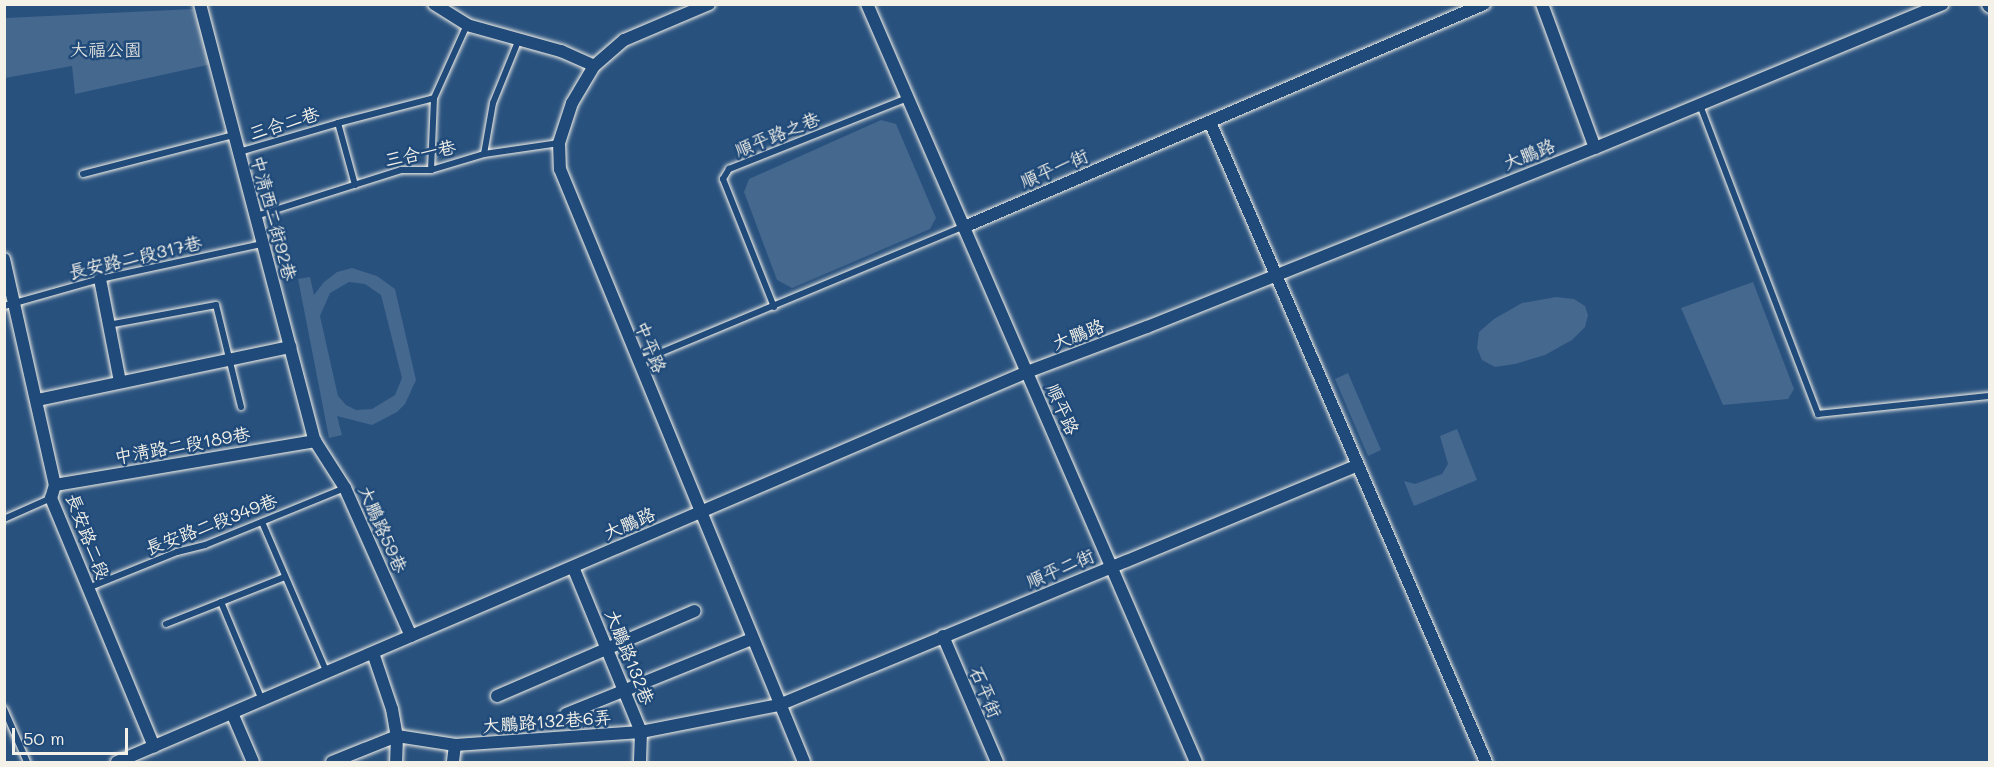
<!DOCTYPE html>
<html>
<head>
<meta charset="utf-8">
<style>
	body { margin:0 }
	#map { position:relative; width:1994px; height:767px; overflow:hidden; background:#28517e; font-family:Mali,"LXGW WenKai TC",sans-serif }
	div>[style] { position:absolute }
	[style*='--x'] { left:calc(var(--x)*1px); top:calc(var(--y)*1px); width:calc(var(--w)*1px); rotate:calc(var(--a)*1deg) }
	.green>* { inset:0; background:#45688e }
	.roads { filter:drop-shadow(0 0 2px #f4f1e8) drop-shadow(0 0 2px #f4f1e8) }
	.service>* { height:6px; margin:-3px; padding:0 3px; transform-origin:3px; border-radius:3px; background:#1f4a7a }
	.minor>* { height:12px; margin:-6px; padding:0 6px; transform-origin:6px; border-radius:6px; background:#1f4a7a }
	.tertiary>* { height:15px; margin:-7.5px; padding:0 7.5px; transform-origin:7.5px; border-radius:7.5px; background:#1f4a7a }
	span { translate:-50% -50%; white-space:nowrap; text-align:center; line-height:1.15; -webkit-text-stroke:5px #1f4a7a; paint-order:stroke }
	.park-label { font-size:18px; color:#dadcda }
	.street-label { font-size:18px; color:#f4f1e8 }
	.frame { position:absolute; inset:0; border:6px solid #f4f1e8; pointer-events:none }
	.scale { position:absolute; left:12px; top:728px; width:116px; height:27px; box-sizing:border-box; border:3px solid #f4f1e8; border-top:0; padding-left:8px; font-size:18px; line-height:21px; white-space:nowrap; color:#f4f1e8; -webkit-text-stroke:4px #1f4a7a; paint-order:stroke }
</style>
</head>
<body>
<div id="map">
	<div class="green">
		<i style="clip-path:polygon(193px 9px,212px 64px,75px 94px,72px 66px,5px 78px,6px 18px)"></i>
		<i style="clip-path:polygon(881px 120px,896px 124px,936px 218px,930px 229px,792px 288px,777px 280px,744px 192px,749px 179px)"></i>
		<i style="clip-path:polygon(evenodd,352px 268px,377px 276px,395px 289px,416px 380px,405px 404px,397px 412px,372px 425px,337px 416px,342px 435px,329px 438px,298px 279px,310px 277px,314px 295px,324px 282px,337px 272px,352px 268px,349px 282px,365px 284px,381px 295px,402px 378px,395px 395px,372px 409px,356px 410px,346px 405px,338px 396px,320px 316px,330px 293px,349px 282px)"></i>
		<i style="clip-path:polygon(1753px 282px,1794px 389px,1788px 399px,1723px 405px,1681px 308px)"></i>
		<i style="clip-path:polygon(1556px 297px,1574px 299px,1585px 306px,1588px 315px,1585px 327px,1572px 340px,1545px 355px,1515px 364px,1495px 367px,1482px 360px,1477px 348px,1479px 332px,1494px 319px,1522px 303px)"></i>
		<i style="clip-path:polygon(1348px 373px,1381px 450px,1368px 456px,1335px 379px)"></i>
		<i style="clip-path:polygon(1457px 429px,1477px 480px,1414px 506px,1404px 481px,1415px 484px,1442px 474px,1448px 464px,1440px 436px)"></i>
	</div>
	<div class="roads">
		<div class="service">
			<i style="--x:1700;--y:105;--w:331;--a:69.1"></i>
			<i style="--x:1818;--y:414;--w:173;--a:-6"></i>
			<i style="--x:239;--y:152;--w:103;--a:-16.3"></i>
			<i style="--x:484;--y:154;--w:52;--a:-80"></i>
			<i style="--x:493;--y:103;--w:69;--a:-67.9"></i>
			<i style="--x:431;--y:170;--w:72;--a:-87.6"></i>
			<i style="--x:434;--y:98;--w:80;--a:-65.7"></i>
			<i style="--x:83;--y:174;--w:156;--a:-14.5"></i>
			<i style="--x:355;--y:185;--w:64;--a:-105.3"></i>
			<i style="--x:338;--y:123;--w:99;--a:-14.6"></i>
			<i style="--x:256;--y:216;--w:152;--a:-17.6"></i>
			<i style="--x:401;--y:170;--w:30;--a:0"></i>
			<i style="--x:431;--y:170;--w:55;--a:-16.8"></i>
			<i style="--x:484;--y:154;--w:76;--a:-8.3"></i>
			<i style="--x:4;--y:306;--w:100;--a:-15.7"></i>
			<i style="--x:100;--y:279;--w:166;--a:-12.2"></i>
			<i style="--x:774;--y:307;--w:138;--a:-111.7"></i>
			<i style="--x:723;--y:179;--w:12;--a:-59"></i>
			<i style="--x:729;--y:169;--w:192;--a:-21.7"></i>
			<i style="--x:108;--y:325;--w:110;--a:-10.5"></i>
			<i style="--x:216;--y:305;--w:105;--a:76.2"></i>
			<i style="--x:638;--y:362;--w:352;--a:-22.6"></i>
			<i style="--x:4;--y:519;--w:51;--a:-24.1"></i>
			<i style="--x:262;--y:522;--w:164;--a:66.7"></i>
			<i style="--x:88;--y:588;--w:96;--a:-22"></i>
			<i style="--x:177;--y:552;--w:29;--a:-14"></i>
			<i style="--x:205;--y:545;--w:151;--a:-22.2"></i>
			<i style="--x:221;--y:602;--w:106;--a:67.3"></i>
			<i style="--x:166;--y:624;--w:128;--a:-21.6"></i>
			<i style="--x:4;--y:709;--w:58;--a:66.5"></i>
		</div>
		<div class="minor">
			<i style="--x:200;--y:4;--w:452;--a:75.3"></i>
			<i style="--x:315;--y:441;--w:56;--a:57.4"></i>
			<i style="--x:345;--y:488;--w:162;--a:66"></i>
			<i style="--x:434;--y:4;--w:39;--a:32"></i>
			<i style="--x:467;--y:25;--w:98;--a:15.5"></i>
			<i style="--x:561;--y:51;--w:36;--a:24"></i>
			<i style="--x:709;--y:4;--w:92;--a:157"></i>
			<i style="--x:624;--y:40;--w:40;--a:139"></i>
			<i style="--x:594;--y:66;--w:43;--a:120.7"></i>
			<i style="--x:572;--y:103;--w:42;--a:108"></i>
			<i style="--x:559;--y:143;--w:26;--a:88"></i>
			<i style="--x:560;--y:169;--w:641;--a:67.63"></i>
			<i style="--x:867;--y:4;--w:826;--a:66.54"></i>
			<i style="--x:1542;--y:4;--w:153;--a:69.8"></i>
			<i style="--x:1210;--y:122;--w:697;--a:66.67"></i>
			<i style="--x:964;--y:227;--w:566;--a:-23.21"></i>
			<i style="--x:4;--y:259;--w:232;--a:77.3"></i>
			<i style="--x:55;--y:485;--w:14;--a:107"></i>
			<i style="--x:51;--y:498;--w:269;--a:67.5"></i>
			<i style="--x:100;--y:279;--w:105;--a:79"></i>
			<i style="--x:38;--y:400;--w:258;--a:-11.9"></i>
			<i style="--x:55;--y:485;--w:264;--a:-9.6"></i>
			<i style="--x:573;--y:567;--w:178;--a:67.6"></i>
			<i style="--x:641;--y:732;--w:30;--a:92"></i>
			<i style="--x:943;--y:636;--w:137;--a:66.8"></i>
			<i style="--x:373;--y:653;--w:59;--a:71.3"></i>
			<i style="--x:392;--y:709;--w:27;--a:80"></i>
			<i style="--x:397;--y:736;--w:26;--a:92"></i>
			<i style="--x:497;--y:696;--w:215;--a:-23.3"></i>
			<i style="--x:232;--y:713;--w:53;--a:66.8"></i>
			<i style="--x:566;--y:714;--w:201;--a:-22"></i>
			<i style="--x:455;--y:745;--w:186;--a:-4"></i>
			<i style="--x:641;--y:732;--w:141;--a:-11.1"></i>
			<i style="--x:779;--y:705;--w:625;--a:-22.5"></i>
			<i style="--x:117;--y:762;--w:990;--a:-23.2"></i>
			<i style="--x:1027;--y:372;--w:128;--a:-20.6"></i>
			<i style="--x:1147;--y:327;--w:482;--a:-21.8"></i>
			<i style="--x:1595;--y:148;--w:376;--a:-22.5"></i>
			<i style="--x:332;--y:762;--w:70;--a:-21.8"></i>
			<i style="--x:397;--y:736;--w:59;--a:8.8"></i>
			<i style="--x:455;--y:745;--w:17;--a:97"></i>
		</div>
		<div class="tertiary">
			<i style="--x:1989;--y:4;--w:1;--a:45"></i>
		</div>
	</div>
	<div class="park-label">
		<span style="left:106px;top:49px">大福公園</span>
	</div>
	<div class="street-label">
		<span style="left:284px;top:123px;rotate:-17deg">三合二巷</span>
		<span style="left:777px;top:134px;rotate:-22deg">順平路之巷</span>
		<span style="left:420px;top:153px;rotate:-11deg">三合一巷</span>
		<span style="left:1529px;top:154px;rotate:-22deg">大鵬路</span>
		<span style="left:1054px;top:168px;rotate:-23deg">順平一街</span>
		<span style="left:274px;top:218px;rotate:75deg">中清西二街92巷</span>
		<span style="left:135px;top:257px;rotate:-13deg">長安路二段317巷</span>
		<span style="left:1078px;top:334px;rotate:-21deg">大鵬路</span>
		<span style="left:651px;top:347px;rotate:68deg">中平路</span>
		<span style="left:1063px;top:409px;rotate:66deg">順平路</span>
		<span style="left:182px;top:445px;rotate:-10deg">中清路二段189巷</span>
		<span style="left:629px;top:523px;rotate:-23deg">大鵬路</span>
		<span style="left:211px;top:524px;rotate:-21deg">長安路二段349巷</span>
		<span style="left:383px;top:529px;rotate:66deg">大鵬路59巷</span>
		<span style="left:88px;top:536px;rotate:69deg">長安路二段</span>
		<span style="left:1060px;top:568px;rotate:-23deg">順平二街</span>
		<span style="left:630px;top:657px;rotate:68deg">大鵬路132巷</span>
		<span style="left:986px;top:692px;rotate:67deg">石平街</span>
		<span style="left:547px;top:721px;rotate:-4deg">大鵬路132巷6弄</span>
	</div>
	<div class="frame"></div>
	<div class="scale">50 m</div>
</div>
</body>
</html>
